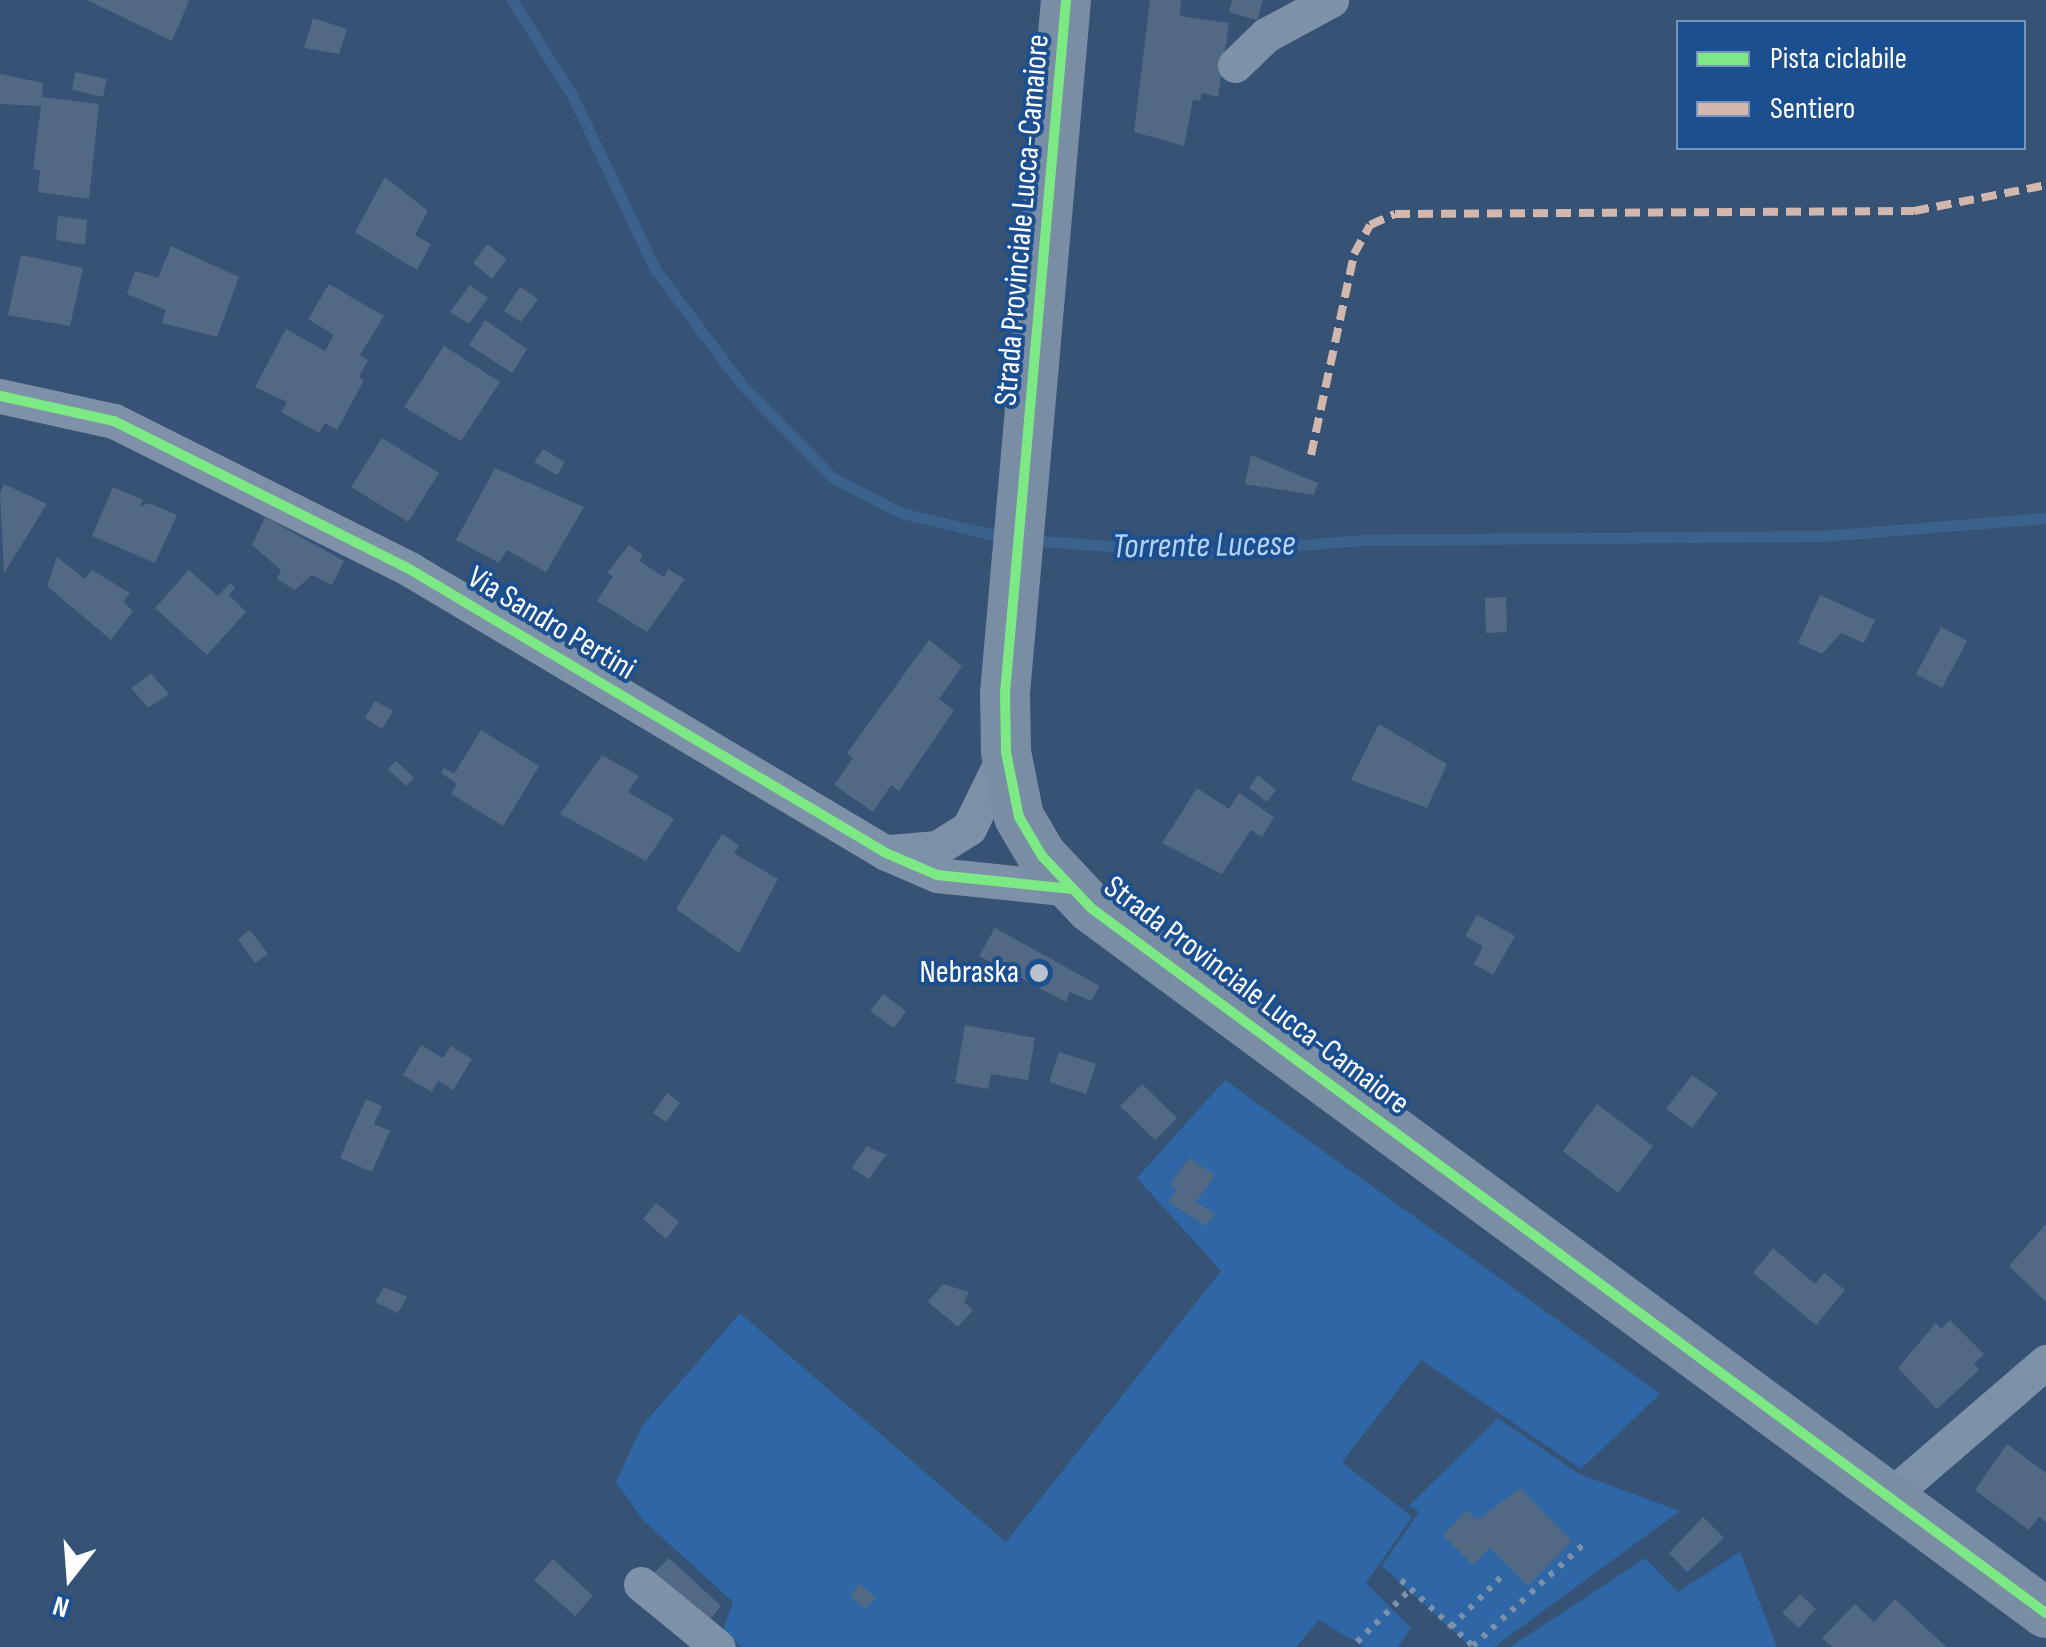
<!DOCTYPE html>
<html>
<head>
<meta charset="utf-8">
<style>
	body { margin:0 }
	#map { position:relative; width:2046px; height:1647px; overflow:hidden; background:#365274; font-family:"Sofia Sans Condensed",sans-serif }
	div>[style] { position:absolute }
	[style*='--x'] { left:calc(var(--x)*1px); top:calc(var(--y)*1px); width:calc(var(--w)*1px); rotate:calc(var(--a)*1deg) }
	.green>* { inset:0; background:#2f66a5 }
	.stream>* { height:11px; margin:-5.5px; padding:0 5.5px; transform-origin:5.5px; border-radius:5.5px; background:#3b618d }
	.building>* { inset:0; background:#526984 }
	.path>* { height:6px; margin-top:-3px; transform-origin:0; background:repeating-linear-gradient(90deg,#7d92a8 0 5px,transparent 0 13px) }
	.street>* { height:35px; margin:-17.5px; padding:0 17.5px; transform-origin:17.5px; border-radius:17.5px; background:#7d92a8 }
	.secondary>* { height:50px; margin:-25px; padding:0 25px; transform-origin:25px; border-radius:25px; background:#798da4 }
	.quiet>* { height:8px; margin-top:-4px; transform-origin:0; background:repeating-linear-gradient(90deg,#d1b7ad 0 15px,transparent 0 23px) }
	.cycleway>* { height:10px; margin:-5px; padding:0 5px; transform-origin:5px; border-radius:5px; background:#7ce984 }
	.dots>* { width:28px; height:28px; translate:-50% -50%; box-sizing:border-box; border:5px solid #1b4f8f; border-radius:50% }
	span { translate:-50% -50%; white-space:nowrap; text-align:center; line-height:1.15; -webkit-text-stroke:8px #1b4f8f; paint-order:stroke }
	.street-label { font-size:32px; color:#fff }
	.poi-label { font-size:32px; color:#fff }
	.right { translate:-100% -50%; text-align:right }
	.water-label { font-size:35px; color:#b5d3f5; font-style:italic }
	.legend { position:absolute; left:1676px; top:20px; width:350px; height:130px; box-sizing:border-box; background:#1b4f8f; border:2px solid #7695bc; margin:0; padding:12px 18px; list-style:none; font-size:30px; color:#fff }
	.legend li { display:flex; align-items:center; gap:20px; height:50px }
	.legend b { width:50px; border:2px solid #7695bc }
	.north { position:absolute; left:20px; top:1527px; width:100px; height:100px; -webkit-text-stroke:8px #1b4f8f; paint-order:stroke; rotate:197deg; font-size:28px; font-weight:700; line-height:40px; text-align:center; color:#fff }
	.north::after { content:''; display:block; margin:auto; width:35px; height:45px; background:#fff; clip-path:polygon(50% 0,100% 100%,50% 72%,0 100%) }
</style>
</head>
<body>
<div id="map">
	<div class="green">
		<i style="clip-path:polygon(1225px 1080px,1660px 1394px,1581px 1469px,1421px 1360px,1342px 1462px,1412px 1517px,1366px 1583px,1411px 1628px,1398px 1647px,1364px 1647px,1319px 1620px,1296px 1647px,742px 1647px,723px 1630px,733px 1602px,643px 1520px,616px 1482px,642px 1426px,740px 1313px,1006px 1542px,1221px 1271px,1137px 1178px)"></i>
		<i style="clip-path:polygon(1498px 1418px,1579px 1474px,1680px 1511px,1494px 1647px,1471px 1647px,1382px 1566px,1419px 1512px,1409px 1506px)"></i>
		<i style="clip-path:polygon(1740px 1552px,1777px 1647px,1510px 1647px,1645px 1558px,1678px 1592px)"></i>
	</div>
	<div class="stream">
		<i style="--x:512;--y:0;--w:112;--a:57.7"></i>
		<i style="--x:572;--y:95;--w:193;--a:64.5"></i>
		<i style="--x:655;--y:269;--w:144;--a:53.2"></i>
		<i style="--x:741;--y:384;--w:132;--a:45.6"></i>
		<i style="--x:833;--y:478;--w:76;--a:27.2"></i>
		<i style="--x:901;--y:513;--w:109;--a:13.3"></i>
		<i style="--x:1030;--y:540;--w:170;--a:4.4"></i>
		<i style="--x:1200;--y:553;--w:163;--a:-4.6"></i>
		<i style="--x:1362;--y:540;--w:460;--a:-0.5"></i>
		<i style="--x:1822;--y:536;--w:225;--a:-4.6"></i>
	</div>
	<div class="building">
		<i style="clip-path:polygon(87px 0,186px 0,189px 1px,172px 41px)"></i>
		<i style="clip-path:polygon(1150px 0,1181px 0,1180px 16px,1229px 23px,1218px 97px,1202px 93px,1200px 101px,1193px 100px,1184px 146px,1134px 132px)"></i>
		<i style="clip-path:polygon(1232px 0,1263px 0,1257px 20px,1229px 12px)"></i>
		<i style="clip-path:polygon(313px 18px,347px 29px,339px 54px,304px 48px)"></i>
		<i style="clip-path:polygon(75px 72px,107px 79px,103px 97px,72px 90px)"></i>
		<i style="clip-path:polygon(0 74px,43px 83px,42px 97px,99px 104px,89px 199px,38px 192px,40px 170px,33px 169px,41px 106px,0 104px)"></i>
		<i style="clip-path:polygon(385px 177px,428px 211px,415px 235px,431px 244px,417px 270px,355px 232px)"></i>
		<i style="clip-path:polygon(58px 216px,87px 220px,85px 245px,56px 240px)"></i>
		<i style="clip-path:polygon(487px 244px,507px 259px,492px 279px,473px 263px)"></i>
		<i style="clip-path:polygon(171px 246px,239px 277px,217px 337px,162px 323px,166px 310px,127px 294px,135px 271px,158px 278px)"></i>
		<i style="clip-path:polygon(21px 255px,83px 268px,70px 326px,8px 315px)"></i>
		<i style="clip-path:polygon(329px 284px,384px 316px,360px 355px,368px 360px,359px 377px,364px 380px,337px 430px,325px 423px,319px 433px,281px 412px,287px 402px,255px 387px,286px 329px,325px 351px,334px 335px,308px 319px)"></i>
		<i style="clip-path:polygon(470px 285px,488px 298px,469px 324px,450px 312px)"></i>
		<i style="clip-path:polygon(520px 287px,538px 299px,521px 322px,504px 311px)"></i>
		<i style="clip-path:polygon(485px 320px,527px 349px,512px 373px,469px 345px)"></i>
		<i style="clip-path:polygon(444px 346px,500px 382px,461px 441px,404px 407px)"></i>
		<i style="clip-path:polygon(382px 438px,439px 473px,408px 522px,351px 487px)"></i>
		<i style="clip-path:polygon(543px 449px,565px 462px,557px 475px,534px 462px)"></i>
		<i style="clip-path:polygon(1251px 455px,1318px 483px,1314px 495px,1245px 484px)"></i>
		<i style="clip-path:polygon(495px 468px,584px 507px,546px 572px,507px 550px,499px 563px,456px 540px)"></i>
		<i style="clip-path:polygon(4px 484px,47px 504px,4px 573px,0 493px)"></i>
		<i style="clip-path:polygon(113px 487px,143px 500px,140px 507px,149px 503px,177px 515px,155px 563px,92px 536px)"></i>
		<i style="clip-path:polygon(265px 517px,344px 561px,332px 585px,312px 575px,295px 590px,277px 579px,281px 570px,252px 545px)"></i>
		<i style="clip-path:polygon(629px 545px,643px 555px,639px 561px,664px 577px,668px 569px,685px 579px,647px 632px,597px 601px,613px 576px,607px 573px)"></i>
		<i style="clip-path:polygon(57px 557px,85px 579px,92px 570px,130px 593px,123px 602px,133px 611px,111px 640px,47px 586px)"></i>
		<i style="clip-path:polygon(189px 570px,218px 596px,230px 583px,235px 588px,229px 595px,246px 612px,207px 655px,155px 608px)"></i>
		<i style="clip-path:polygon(1820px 595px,1875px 620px,1864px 643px,1841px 633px,1822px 654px,1798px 643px)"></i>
		<i style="clip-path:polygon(1506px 597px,1507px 632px,1486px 633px,1485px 598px)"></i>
		<i style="clip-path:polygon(1941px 627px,1967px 641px,1942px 688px,1916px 674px)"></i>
		<i style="clip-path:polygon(929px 640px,962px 666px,939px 699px,954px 710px,899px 791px,891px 785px,873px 812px,834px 785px,853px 758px,847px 753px)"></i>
		<i style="clip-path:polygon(151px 674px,169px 694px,148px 708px,131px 688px)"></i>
		<i style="clip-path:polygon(375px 701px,393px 711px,382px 729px,365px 718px)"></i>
		<i style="clip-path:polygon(1379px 724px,1447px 764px,1427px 808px,1351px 780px)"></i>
		<i style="clip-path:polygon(481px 730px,539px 766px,503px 826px,451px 794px,457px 784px,441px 773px,444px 768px,454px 774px)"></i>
		<i style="clip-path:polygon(602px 755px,639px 776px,628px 792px,674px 819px,646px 861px,560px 814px)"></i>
		<i style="clip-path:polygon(396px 761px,414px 778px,406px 786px,388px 769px)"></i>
		<i style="clip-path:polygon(1258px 775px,1276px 790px,1267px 802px,1249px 788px)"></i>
		<i style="clip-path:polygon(1197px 788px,1229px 809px,1239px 793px,1274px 817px,1262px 837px,1251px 830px,1222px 874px,1162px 843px)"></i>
		<i style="clip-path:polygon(722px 834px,739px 845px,734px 853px,778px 879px,739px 953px,676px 909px)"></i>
		<i style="clip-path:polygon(1477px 915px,1515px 936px,1493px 975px,1474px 964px,1483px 946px,1465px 936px)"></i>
		<i style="clip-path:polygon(995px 928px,1100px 986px,1091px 1001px,1070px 992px,1066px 1002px,979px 956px)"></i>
		<i style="clip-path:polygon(250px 930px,268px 954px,255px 963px,238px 939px)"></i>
		<i style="clip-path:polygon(883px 994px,906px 1011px,894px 1028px,870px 1011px)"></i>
		<i style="clip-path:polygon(965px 1025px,1035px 1038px,1028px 1080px,991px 1074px,988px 1089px,955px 1083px)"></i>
		<i style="clip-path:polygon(421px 1045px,443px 1058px,451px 1046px,472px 1059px,453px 1090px,438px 1081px,432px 1092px,403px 1075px)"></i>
		<i style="clip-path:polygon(1059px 1052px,1096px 1064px,1086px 1094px,1049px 1082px)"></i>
		<i style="clip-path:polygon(1692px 1075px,1718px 1093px,1692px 1128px,1666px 1109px)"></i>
		<i style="clip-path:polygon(1142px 1084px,1177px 1118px,1155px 1140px,1120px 1106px)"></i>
		<i style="clip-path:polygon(667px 1093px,680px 1103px,666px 1122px,653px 1113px)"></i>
		<i style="clip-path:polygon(366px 1099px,382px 1106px,374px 1124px,390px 1131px,372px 1172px,340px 1158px)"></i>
		<i style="clip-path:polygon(1597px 1104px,1653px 1146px,1618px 1193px,1563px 1151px)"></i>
		<i style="clip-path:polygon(867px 1146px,886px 1155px,869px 1179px,852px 1168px)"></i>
		<i style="clip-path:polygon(1189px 1158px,1215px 1175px,1196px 1202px,1215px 1214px,1206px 1226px,1169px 1202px,1177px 1189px,1170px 1184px)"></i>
		<i style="clip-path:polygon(656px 1203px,679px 1222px,666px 1239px,643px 1219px)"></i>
		<i style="clip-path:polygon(2046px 1224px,2046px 1302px,2009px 1266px)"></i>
		<i style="clip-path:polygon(1773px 1248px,1815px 1284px,1824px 1273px,1845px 1290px,1816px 1325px,1753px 1273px)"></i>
		<i style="clip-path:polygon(943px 1284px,969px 1292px,964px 1302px,973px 1310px,958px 1327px,928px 1302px)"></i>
		<i style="clip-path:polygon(384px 1287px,407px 1297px,398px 1313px,375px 1302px)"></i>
		<i style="clip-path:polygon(1950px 1320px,1984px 1354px,1974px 1364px,1979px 1370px,1937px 1409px,1898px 1368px,1936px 1323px,1941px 1329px)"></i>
		<i style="clip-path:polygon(2007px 1444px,2046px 1473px,2046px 1522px,2039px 1517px,2029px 1530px,1975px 1490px)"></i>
		<i style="clip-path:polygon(1520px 1488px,1572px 1541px,1528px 1586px,1490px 1548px,1473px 1565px,1443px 1535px,1467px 1510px,1477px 1520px)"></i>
		<i style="clip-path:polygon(1703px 1517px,1724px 1538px,1687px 1572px,1669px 1553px)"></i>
		<i style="clip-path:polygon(669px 1558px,721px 1606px,709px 1620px,654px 1573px)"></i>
		<i style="clip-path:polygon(553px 1559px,593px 1596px,575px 1616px,534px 1580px)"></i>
		<i style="clip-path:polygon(860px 1584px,876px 1598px,865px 1609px,850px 1595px)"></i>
		<i style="clip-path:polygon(1800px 1594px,1816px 1609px,1799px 1628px,1782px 1613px)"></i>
		<i style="clip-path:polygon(1895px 1599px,1946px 1647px,1832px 1647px,1822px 1638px,1855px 1604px,1874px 1622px)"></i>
	</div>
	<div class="path">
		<i style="--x:1401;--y:1580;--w:99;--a:42.5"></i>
		<i style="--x:1451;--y:1627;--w:72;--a:-45"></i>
		<i style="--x:1357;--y:1642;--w:76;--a:-44.5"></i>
		<i style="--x:1473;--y:1646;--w:154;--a:-42.6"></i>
	</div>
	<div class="street">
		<i style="--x:1235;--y:65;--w:43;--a:-44.1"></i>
		<i style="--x:1266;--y:35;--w:74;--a:-28.3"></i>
		<i style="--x:0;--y:396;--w:117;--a:12.4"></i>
		<i style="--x:114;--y:421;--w:332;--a:26.6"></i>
		<i style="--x:411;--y:570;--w:553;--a:30.79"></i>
		<i style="--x:886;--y:853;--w:56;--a:23.3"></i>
		<i style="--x:937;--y:875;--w:136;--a:5.9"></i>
		<i style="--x:890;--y:852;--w:47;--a:-4.9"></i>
		<i style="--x:937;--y:848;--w:38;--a:-32"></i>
		<i style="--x:969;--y:828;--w:85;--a:-64"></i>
		<i style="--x:1890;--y:1496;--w:206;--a:-40.7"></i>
		<i style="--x:641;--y:1584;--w:99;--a:39.3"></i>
	</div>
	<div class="secondary">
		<i style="--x:1066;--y:0;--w:696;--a:95.03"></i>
		<i style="--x:1005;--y:693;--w:59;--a:89"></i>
		<i style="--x:1006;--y:752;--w:66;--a:78.7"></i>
		<i style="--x:1019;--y:817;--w:45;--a:59.5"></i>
		<i style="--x:1042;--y:856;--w:71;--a:46.7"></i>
		<i style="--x:1091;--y:908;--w:1187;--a:36.44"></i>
	</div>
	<div class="quiet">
		<i style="--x:1311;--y:455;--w:206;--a:-77.9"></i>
		<i style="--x:1354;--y:254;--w:33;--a:-61"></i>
		<i style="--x:1370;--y:225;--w:27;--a:-24"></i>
		<i style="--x:1395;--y:214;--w:519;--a:-0.33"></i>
		<i style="--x:1914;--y:211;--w:135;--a:-11.1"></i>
	</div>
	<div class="cycleway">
		<i style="--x:1066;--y:0;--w:696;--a:95.03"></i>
		<i style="--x:1005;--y:693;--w:59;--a:89"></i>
		<i style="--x:1006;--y:752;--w:66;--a:78.7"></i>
		<i style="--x:1019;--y:817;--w:45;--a:59.5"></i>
		<i style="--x:1042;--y:856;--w:71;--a:46.7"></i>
		<i style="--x:1091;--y:908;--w:1187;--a:36.44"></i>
		<i style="--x:0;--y:396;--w:117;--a:12.4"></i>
		<i style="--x:114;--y:421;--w:332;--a:26.6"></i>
		<i style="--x:411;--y:570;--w:553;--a:30.79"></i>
		<i style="--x:886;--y:853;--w:56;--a:23.3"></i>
		<i style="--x:937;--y:875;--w:136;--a:5.9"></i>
	</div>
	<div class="dots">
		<i style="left:1039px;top:973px;background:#b9c2ce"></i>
	</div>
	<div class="street-label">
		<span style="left:1023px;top:220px;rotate:-85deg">Strada Provinciale Lucca-Camaiore</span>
		<span style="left:551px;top:624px;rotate:31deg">Via Sandro Pertini</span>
		<span style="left:1256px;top:996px;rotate:37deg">Strada Provinciale Lucca-Camaiore</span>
	</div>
	<div class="poi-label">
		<span class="right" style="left:1019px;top:973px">Nebraska</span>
	</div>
	<div class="water-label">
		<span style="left:1204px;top:546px;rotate:-1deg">Torrente Lucese</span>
	</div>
	<ul class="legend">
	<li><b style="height:12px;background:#7ce984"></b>Pista ciclabile</li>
	<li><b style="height:12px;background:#d1b7ad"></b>Sentiero</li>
	</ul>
	<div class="north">N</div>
</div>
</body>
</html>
